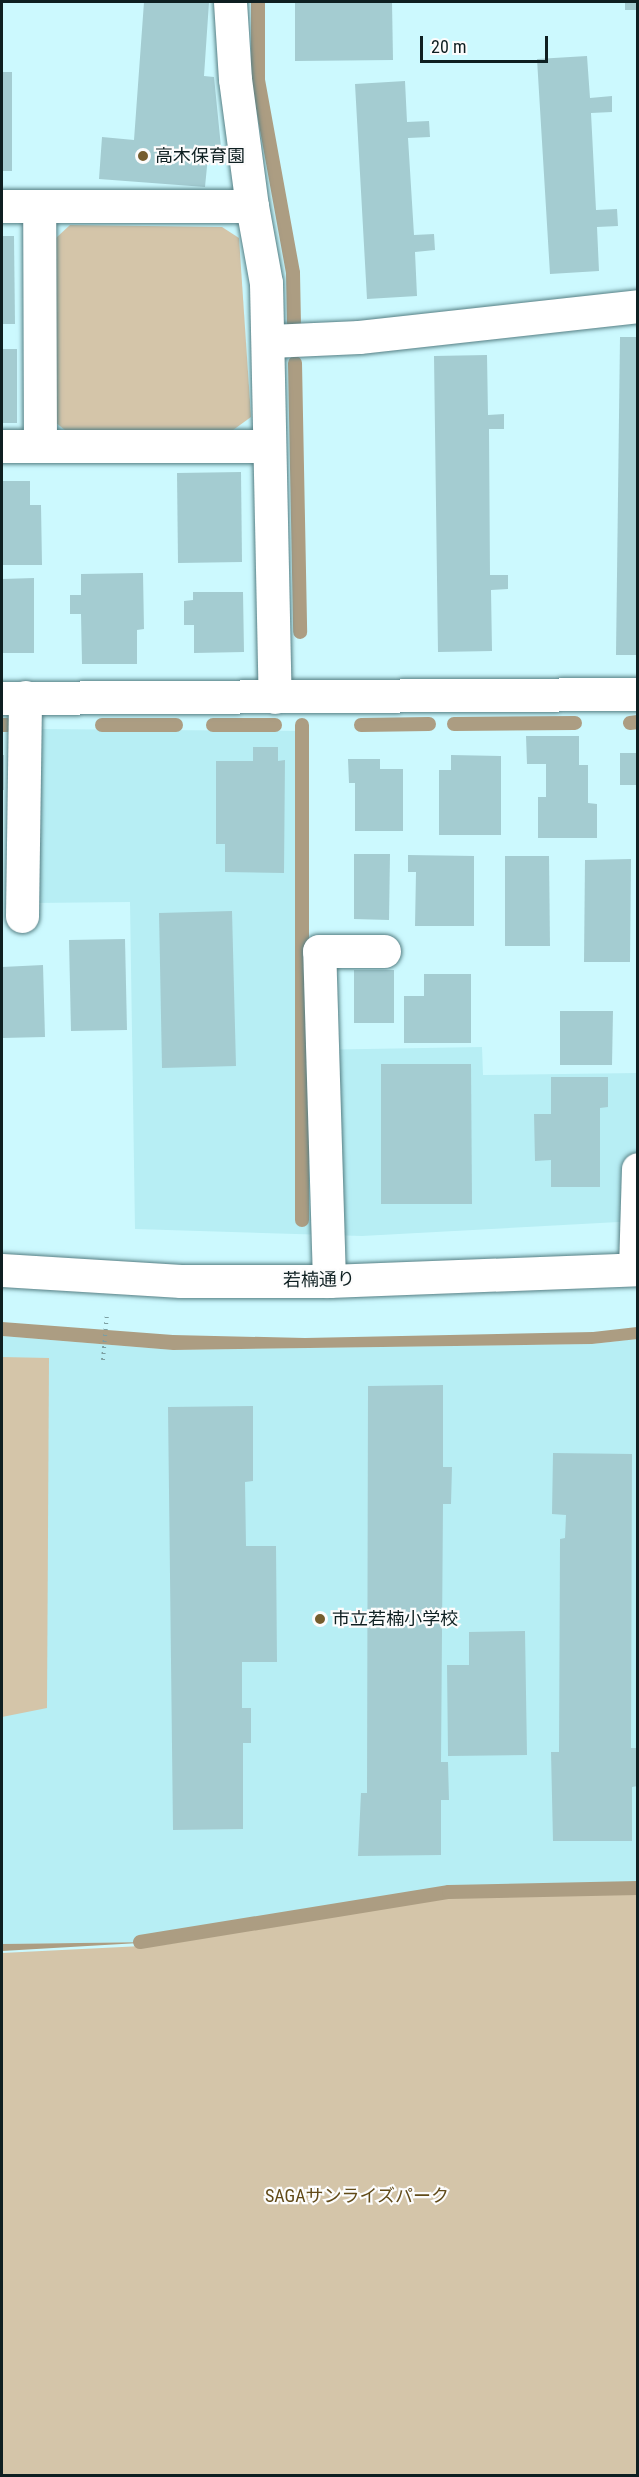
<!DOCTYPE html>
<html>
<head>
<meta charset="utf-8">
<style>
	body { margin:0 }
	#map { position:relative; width:639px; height:2477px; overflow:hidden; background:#ccf9fe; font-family:"Roboto Condensed","Noto Sans JP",sans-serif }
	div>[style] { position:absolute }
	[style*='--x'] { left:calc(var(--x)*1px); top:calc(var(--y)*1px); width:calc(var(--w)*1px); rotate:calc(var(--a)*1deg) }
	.built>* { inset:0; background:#b7eef4 }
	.green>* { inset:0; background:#d4c5a9 }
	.water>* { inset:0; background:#ac9d82 }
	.stream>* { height:14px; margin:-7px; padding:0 7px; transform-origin:7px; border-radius:7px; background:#ac9d82 }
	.building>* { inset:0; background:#a4ccd1 }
	.path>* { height:4px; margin-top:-2px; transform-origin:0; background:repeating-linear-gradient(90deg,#7c9ea1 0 1.5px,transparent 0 6px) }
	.roads { filter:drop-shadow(0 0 2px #557e83) drop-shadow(0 0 2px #557e83) }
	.minor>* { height:33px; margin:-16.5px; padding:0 16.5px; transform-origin:16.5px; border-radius:16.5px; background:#fff }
	.tertiary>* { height:33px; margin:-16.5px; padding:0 16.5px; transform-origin:16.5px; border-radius:16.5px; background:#fff }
	.dots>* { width:16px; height:16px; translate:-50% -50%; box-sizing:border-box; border:3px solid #fcfcfc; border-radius:50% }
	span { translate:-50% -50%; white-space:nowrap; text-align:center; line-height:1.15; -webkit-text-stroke:4.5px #fcfcfc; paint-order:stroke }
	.poi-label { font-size:18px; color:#0e1f21 }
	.left { translate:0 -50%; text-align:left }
	.street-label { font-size:18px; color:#0e1f21 }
	.park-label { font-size:18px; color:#614a18 }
	.frame { position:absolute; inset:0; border:3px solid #0e1f21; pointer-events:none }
	.scale { position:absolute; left:420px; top:36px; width:128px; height:27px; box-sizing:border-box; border:3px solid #0e1f21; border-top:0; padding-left:8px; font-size:18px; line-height:21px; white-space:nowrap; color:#0e1f21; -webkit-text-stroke:4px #fcfcfc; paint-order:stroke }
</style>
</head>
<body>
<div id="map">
	<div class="built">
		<i style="clip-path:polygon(36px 729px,305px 731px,308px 1050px,482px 1047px,483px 1075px,637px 1073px,637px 1221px,362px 1236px,135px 1229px,130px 902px,34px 903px)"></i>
		<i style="clip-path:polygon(2px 1336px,173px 1350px,592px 1344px,637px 1339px,637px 1888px,449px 1892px,156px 1942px,2px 1944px)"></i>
	</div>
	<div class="green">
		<i style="clip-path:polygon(70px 225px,222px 227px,239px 238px,251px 417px,229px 433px,71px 435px,55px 422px,56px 238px)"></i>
		<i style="clip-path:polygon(2px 1357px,49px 1358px,47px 1708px,2px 1717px)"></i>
		<i style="clip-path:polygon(637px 1892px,637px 2475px,2px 2475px,2px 1953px,162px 1945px,456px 1896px)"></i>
	</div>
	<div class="water">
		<i style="clip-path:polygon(2px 1322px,173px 1335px,305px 1338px,593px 1332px,637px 1327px,638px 1339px,592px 1344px,173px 1350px,2px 1336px)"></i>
		<i style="clip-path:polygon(156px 1942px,2px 1951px,2px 1944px)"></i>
	</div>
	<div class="stream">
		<i style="--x:258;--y:2;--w:78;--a:90"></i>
		<i style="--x:258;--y:80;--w:196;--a:79.7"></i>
		<i style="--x:293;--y:273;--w:50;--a:88.9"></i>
		<i style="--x:295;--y:363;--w:269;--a:88.9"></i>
		<i style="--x:630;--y:723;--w:8;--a:-7"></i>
		<i style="--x:454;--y:724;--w:121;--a:-0.5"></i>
		<i style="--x:2;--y:725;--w:6;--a:0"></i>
		<i style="--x:102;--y:725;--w:74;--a:0"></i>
		<i style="--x:213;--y:725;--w:62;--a:0"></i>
		<i style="--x:302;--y:725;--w:495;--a:90"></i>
		<i style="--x:361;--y:725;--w:68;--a:-0.8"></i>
		<i style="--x:140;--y:1942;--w:313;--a:-9.2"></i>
		<i style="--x:449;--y:1892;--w:189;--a:-1.2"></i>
	</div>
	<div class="building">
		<i style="clip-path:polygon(144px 2px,209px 2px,204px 76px,214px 77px,221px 147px,209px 146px,205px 187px,99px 179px,102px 137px,134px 140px)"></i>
		<i style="clip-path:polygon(295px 2px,392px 2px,393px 60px,295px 61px)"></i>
		<i style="clip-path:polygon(625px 2px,638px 2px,638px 10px,625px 10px)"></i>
		<i style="clip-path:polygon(587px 56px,590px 98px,612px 96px,612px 112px,591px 113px,596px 210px,617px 209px,618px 226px,597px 227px,599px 271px,550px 274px,537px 59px)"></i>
		<i style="clip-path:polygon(2px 72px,12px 72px,12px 171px,2px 171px)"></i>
		<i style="clip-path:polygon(405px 81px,407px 122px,429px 121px,430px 137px,408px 138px,414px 235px,434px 234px,435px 250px,415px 252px,417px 296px,367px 299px,355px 84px)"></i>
		<i style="clip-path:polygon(2px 236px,14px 236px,15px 324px,2px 324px)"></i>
		<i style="clip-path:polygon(620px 337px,638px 337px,638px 655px,616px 655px)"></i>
		<i style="clip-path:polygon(2px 349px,17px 349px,17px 423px,2px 423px)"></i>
		<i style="clip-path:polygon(487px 355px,488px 415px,504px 414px,504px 429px,489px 429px,490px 575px,508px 575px,508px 589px,491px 590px,492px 651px,438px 652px,434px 356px)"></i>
		<i style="clip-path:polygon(241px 472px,242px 562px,178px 563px,177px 473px)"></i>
		<i style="clip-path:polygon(2px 481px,30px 481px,30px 505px,41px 505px,42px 565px,2px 565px)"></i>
		<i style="clip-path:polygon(143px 573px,144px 629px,137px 630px,137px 664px,82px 664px,81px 614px,70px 614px,70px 595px,81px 595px,81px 574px)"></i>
		<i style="clip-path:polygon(34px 578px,34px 653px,2px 653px,2px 579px)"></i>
		<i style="clip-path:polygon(193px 592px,243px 592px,244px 652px,194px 653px,194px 625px,184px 625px,184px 601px,193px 600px)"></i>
		<i style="clip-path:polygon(526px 736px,579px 736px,579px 765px,588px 765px,588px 803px,597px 804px,597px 838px,538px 838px,538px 797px,546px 797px,546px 764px,527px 764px)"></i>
		<i style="clip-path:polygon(253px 747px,278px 747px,278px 761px,285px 760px,284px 873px,225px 872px,225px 844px,216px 844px,216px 761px,253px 761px)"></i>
		<i style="clip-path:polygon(620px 753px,638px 753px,638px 785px,620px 785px)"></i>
		<i style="clip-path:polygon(2px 755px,4px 755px,4px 790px,2px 790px)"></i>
		<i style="clip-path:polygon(451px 755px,501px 756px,501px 835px,439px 835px,439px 770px,451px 770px)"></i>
		<i style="clip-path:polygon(348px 759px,380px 759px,380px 769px,403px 769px,403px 831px,355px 831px,355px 783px,349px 783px)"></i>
		<i style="clip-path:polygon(354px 854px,390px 854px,389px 920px,354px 919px)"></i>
		<i style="clip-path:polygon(408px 855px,474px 856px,474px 926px,415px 926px,416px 872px,408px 872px)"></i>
		<i style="clip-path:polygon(505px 856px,549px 856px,550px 946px,505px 946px)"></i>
		<i style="clip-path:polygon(631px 859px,630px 962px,584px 962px,585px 860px)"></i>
		<i style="clip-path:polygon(232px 911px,236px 1066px,162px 1068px,159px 913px)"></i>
		<i style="clip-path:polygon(125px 939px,127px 1030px,71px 1031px,69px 940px)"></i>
		<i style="clip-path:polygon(43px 965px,45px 1037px,2px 1038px,2px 967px)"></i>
		<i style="clip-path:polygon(354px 970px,394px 970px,394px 1023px,354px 1023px)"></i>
		<i style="clip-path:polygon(424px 974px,471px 974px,471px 1043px,404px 1043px,404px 996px,424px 996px)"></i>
		<i style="clip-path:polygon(560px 1011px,613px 1011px,612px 1065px,560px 1065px)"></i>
		<i style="clip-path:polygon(381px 1064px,471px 1064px,472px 1204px,381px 1204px)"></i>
		<i style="clip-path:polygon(551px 1077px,608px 1077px,608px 1107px,600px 1108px,600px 1187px,551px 1187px,551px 1160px,535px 1161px,534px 1114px,551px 1114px)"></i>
		<i style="clip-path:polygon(443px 1385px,443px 1467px,452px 1467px,451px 1504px,443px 1504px,441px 1762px,448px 1762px,449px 1800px,441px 1800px,441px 1855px,358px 1856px,361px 1793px,367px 1793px,368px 1386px)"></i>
		<i style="clip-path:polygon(253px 1406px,253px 1481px,245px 1482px,246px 1546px,276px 1546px,277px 1662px,242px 1662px,242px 1708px,251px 1708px,251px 1743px,243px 1743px,243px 1829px,173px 1830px,168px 1407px)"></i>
		<i style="clip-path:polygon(553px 1453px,632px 1454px,631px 1748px,638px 1748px,638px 1786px,632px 1787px,632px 1841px,553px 1841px,551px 1752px,559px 1752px,560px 1539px,565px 1538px,566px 1515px,552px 1514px)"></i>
		<i style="clip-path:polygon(525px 1631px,527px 1755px,448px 1756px,447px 1665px,469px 1665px,469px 1632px)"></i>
	</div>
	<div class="path">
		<i style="--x:103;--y:1360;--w:46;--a:-85"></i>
	</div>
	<div class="roads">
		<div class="minor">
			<i style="--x:230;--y:2;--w:77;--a:86.3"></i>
			<i style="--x:235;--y:79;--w:128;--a:82.4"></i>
			<i style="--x:252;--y:206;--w:78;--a:79.7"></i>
			<i style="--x:266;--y:283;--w:414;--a:88.8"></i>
			<i style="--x:2;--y:206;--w:250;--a:0"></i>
			<i style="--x:270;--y:341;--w:89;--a:-2.6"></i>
			<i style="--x:359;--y:337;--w:281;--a:-6.3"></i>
			<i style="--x:2;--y:446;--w:38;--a:0"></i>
			<i style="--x:40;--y:446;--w:240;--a:-90.2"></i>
			<i style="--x:40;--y:446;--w:229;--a:0"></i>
			<i style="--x:2;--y:698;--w:636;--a:-0.36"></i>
			<i style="--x:22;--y:916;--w:219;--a:-89.2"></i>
			<i style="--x:635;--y:1269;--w:100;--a:-88.3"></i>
			<i style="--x:329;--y:1281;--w:330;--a:-91.7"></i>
			<i style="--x:319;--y:951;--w:65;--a:0"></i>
		</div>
		<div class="tertiary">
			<i style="--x:2;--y:1270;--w:179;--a:3.5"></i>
			<i style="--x:181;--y:1281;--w:148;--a:0"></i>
			<i style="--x:329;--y:1281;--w:309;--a:-2.2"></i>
		</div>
	</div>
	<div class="dots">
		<i style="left:143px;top:156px;background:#755d2e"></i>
		<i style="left:320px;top:1619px;background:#755d2e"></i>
	</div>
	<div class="poi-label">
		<span class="left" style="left:155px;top:156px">高木保育園</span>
		<span class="left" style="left:332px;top:1619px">市立若楠小学校</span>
	</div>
	<div class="street-label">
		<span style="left:319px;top:1280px;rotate:-1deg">若楠通り</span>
	</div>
	<div class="park-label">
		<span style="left:357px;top:2196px">SAGAサンライズパーク</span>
	</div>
	<div class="frame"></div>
	<div class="scale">20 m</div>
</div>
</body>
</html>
